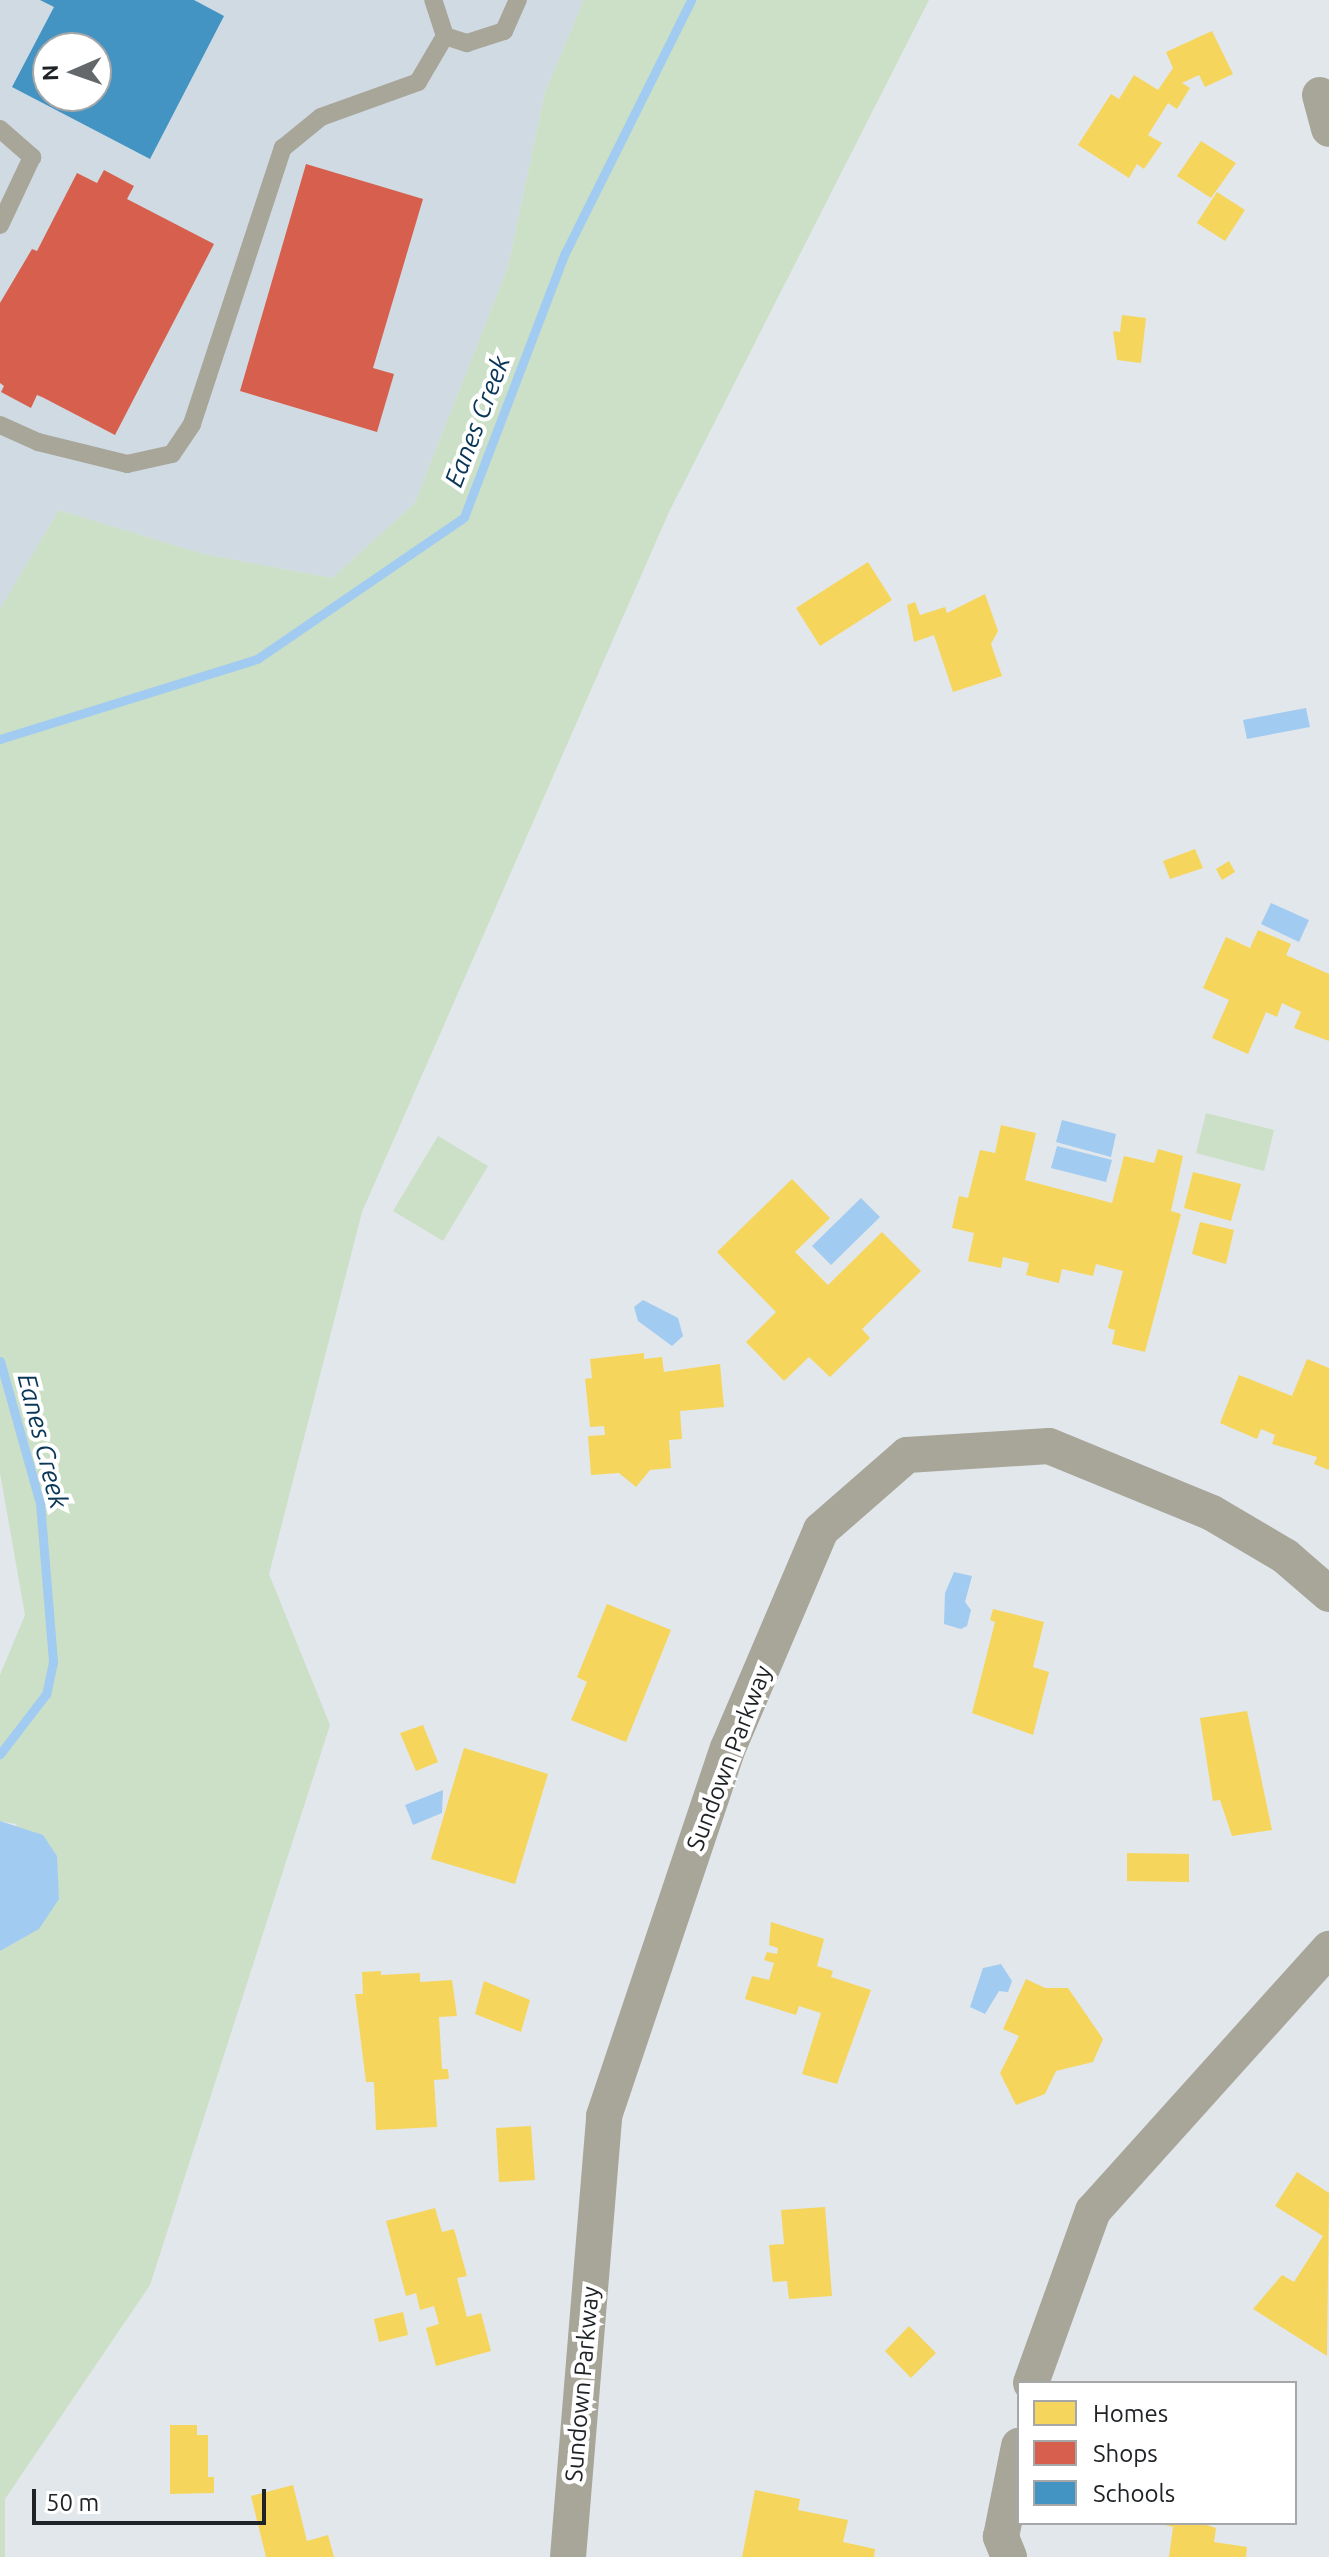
<!DOCTYPE html>
<html>
<head>
<meta charset="utf-8">
<style>
	body { margin:0 }
	#map { position:relative; width:1329px; height:2557px; overflow:hidden; background:#e2e7eb; font-family:Ubuntu,sans-serif }
	div>[style] { position:absolute }
	[style*='--x'] { left:calc(var(--x)*1px); top:calc(var(--y)*1px); width:calc(var(--w)*1px); rotate:calc(var(--a)*1deg) }
	.built>* { inset:0; background:#d0dae2 }
	.green>* { inset:0; background:#cbe0c7 }
	.water>* { inset:0; background:#a2cbf2 }
	.homes>* { inset:0; background:#f6d55c }
	.shops>* { inset:0; background:#d6604d }
	.schools>* { inset:0; background:#4393c3 }
	.stream>* { height:9px; margin:-4.5px; padding:0 4.5px; transform-origin:4.5px; border-radius:4.5px; background:#a2cbf2 }
	.lane>* { height:18px; margin:-9px; padding:0 9px; transform-origin:9px; border-radius:9px; background:#a8a599 }
	.street>* { height:36px; margin:-18px; padding:0 18px; transform-origin:18px; border-radius:18px; background:#a8a599 }
	span { translate:-50% -50%; white-space:nowrap; text-align:center; line-height:1.15; -webkit-text-stroke:8px #fff; paint-order:stroke }
	.street-label { font-size:24px; color:#202326 }
	.water-label { font-size:26px; color:#093557; font-style:italic }
	.legend { position:absolute; left:1017px; top:2381px; width:280px; height:144px; box-sizing:border-box; background:#fff; border:2px solid #a6a7a8; margin:0; padding:10px 14px; list-style:none; font-size:24px; color:#202326 }
	.legend li { display:flex; align-items:center; gap:16px; height:40px }
	.legend b { width:40px; border:2px solid #a6a7a8 }
	.north { position:absolute; left:32px; top:32px; width:80px; height:80px; box-sizing:border-box; background:#fff; border:2px solid #a6a7a8; border-radius:50%; rotate:268deg; font-size:22px; font-weight:700; line-height:32px; text-align:center; color:#202326 }
	.north::after { content:''; display:block; margin:auto; width:28px; height:36px; background:#64686b; clip-path:polygon(50% 0,100% 100%,50% 72%,0 100%) }
	.scale { position:absolute; left:32px; top:2489px; width:234px; height:36px; box-sizing:border-box; border:4px solid #202326; border-top:0; padding-left:10px; font-size:24px; line-height:28px; white-space:nowrap; color:#202326; -webkit-text-stroke:6px #fff; paint-order:stroke }
</style>
</head>
<body>
<div id="map">
	<div class="built">
		<i style="clip-path:polygon(evenodd,0 0,584px 0,545px 92px,508px 267px,415px 503px,332px 578px,203px 554px,59px 510px,0 609px,0 0,48px 48px,96px 48px,96px 96px,48px 96px,48px 48px)"></i>
	</div>
	<div class="green">
		<i style="clip-path:polygon(584px 0,929px 0,669px 512px,362px 1212px,269px 1574px,330px 1725px,150px 2285px,5px 2499px,5px 2557px,0 2557px,0 1951px,38px 1929px,16px 1824px,0 1821px,0 1675px,25px 1615px,0 1473px,0 609px,59px 510px,203px 554px,332px 578px,415px 503px,508px 267px,545px 92px)"></i>
		<i style="clip-path:polygon(1206px 1113px,1274px 1130px,1264px 1171px,1196px 1153px)"></i>
		<i style="clip-path:polygon(438px 1136px,488px 1166px,443px 1241px,393px 1211px)"></i>
	</div>
	<div class="water">
		<i style="clip-path:polygon(1306px 708px,1310px 727px,1247px 739px,1243px 720px)"></i>
		<i style="clip-path:polygon(1271px 903px,1309px 920px,1299px 942px,1261px 924px)"></i>
		<i style="clip-path:polygon(1062px 1120px,1116px 1134px,1111px 1157px,1056px 1142px)"></i>
		<i style="clip-path:polygon(1057px 1146px,1112px 1160px,1106px 1182px,1051px 1168px)"></i>
		<i style="clip-path:polygon(861px 1198px,880px 1217px,831px 1265px,812px 1246px)"></i>
		<i style="clip-path:polygon(643px 1300px,678px 1318px,683px 1336px,672px 1346px,638px 1321px,634px 1307px)"></i>
		<i style="clip-path:polygon(954px 1572px,972px 1576px,965px 1602px,971px 1610px,967px 1626px,961px 1629px,944px 1624px,945px 1593px)"></i>
		<i style="clip-path:polygon(443px 1790px,442px 1813px,413px 1825px,405px 1805px)"></i>
		<i style="clip-path:polygon(0 1821px,43px 1835px,57px 1856px,59px 1899px,39px 1929px,0 1951px)"></i>
		<i style="clip-path:polygon(1001px 1964px,1012px 1981px,1008px 1992px,999px 1991px,985px 2014px,970px 2007px,983px 1968px)"></i>
	</div>
	<div class="homes">
		<i style="clip-path:polygon(1212px 31px,1233px 74px,1205px 87px,1199px 75px,1182px 83px,1190px 88px,1177px 109px,1168px 103px,1148px 135px,1162px 143px,1144px 169px,1137px 164px,1129px 178px,1078px 145px,1111px 94px,1119px 99px,1134px 75px,1158px 90px,1173px 68px,1166px 52px)"></i>
		<i style="clip-path:polygon(1201px 141px,1236px 163px,1211px 198px,1177px 176px)"></i>
		<i style="clip-path:polygon(1217px 192px,1245px 210px,1225px 241px,1197px 223px)"></i>
		<i style="clip-path:polygon(1122px 315px,1146px 318px,1141px 363px,1117px 360px,1113px 331px,1120px 332px)"></i>
		<i style="clip-path:polygon(868px 562px,892px 600px,820px 646px,796px 608px)"></i>
		<i style="clip-path:polygon(985px 594px,998px 631px,991px 644px,1002px 676px,953px 692px,934px 635px,914px 642px,907px 605px,915px 602px,920px 615px,945px 607px,947px 613px)"></i>
		<i style="clip-path:polygon(1195px 849px,1203px 868px,1170px 879px,1163px 861px)"></i>
		<i style="clip-path:polygon(1229px 861px,1235px 872px,1222px 880px,1216px 869px)"></i>
		<i style="clip-path:polygon(1258px 930px,1291px 944px,1286px 955px,1329px 974px,1329px 1041px,1294px 1028px,1301px 1012px,1282px 1003px,1277px 1017px,1266px 1012px,1248px 1054px,1212px 1038px,1229px 1000px,1203px 988px,1226px 937px,1250px 948px)"></i>
		<i style="clip-path:polygon(1001px 1125px,1036px 1133px,1025px 1180px,1112px 1203px,1124px 1156px,1154px 1163px,1158px 1149px,1183px 1156px,1171px 1211px,1181px 1214px,1145px 1352px,1112px 1344px,1115px 1330px,1108px 1328px,1123px 1271px,1096px 1264px,1093px 1276px,1062px 1269px,1059px 1283px,1026px 1275px,1029px 1263px,1003px 1257px,1001px 1268px,968px 1261px,974px 1233px,952px 1228px,959px 1196px,968px 1198px,980px 1150px,995px 1153px)"></i>
		<i style="clip-path:polygon(1193px 1172px,1241px 1184px,1231px 1221px,1184px 1208px)"></i>
		<i style="clip-path:polygon(792px 1179px,830px 1218px,795px 1252px,828px 1285px,882px 1232px,921px 1271px,862px 1329px,870px 1338px,830px 1377px,809px 1357px,784px 1381px,746px 1342px,776px 1312px,717px 1252px)"></i>
		<i style="clip-path:polygon(1200px 1222px,1234px 1230px,1226px 1264px,1192px 1254px)"></i>
		<i style="clip-path:polygon(644px 1353px,644px 1359px,662px 1357px,664px 1372px,720px 1364px,724px 1407px,680px 1411px,682px 1439px,669px 1440px,671px 1468px,650px 1470px,636px 1487px,619px 1473px,591px 1475px,588px 1436px,605px 1435px,604px 1426px,590px 1427px,585px 1379px,592px 1378px,590px 1359px)"></i>
		<i style="clip-path:polygon(1307px 1359px,1329px 1368px,1329px 1470px,1314px 1464px,1317px 1457px,1272px 1444px,1275px 1435px,1261px 1429px,1257px 1439px,1220px 1423px,1239px 1375px,1292px 1396px)"></i>
		<i style="clip-path:polygon(607px 1604px,671px 1630px,626px 1742px,571px 1720px,587px 1682px,577px 1677px)"></i>
		<i style="clip-path:polygon(993px 1609px,1044px 1622px,1033px 1667px,1049px 1672px,1033px 1735px,972px 1713px,995px 1622px,990px 1620px)"></i>
		<i style="clip-path:polygon(1247px 1711px,1272px 1830px,1232px 1836px,1220px 1800px,1213px 1801px,1200px 1718px)"></i>
		<i style="clip-path:polygon(423px 1725px,438px 1762px,416px 1771px,400px 1733px)"></i>
		<i style="clip-path:polygon(464px 1748px,548px 1774px,515px 1884px,431px 1859px)"></i>
		<i style="clip-path:polygon(1127px 1853px,1189px 1854px,1189px 1882px,1127px 1881px)"></i>
		<i style="clip-path:polygon(771px 1922px,824px 1939px,817px 1966px,833px 1971px,831px 1977px,871px 1990px,837px 2084px,802px 2074px,821px 2013px,799px 2006px,796px 2015px,745px 1999px,752px 1976px,769px 1980px,774px 1963px,764px 1960px,767px 1952px,777px 1954px,778px 1948px,769px 1945px)"></i>
		<i style="clip-path:polygon(381px 1971px,381px 1975px,420px 1973px,420px 1982px,452px 1980px,457px 2016px,439px 2017px,442px 2069px,448px 2069px,449px 2079px,434px 2080px,437px 2127px,376px 2130px,374px 2082px,366px 2082px,355px 1994px,363px 1994px,362px 1972px)"></i>
		<i style="clip-path:polygon(1026px 1979px,1045px 1988px,1068px 1988px,1103px 2039px,1093px 2062px,1056px 2071px,1045px 2094px,1016px 2105px,1000px 2073px,1019px 2036px,1003px 2029px)"></i>
		<i style="clip-path:polygon(484px 1981px,530px 2000px,521px 2032px,475px 2014px)"></i>
		<i style="clip-path:polygon(531px 2126px,535px 2180px,499px 2182px,496px 2128px)"></i>
		<i style="clip-path:polygon(1297px 2172px,1329px 2193px,1327px 2356px,1253px 2309px,1282px 2275px,1294px 2282px,1323px 2236px,1275px 2206px)"></i>
		<i style="clip-path:polygon(825px 2207px,832px 2296px,789px 2299px,787px 2281px,773px 2282px,772px 2275px,769px 2245px,784px 2244px,781px 2210px)"></i>
		<i style="clip-path:polygon(435px 2208px,442px 2232px,454px 2229px,467px 2276px,457px 2278px,467px 2317px,481px 2313px,491px 2351px,436px 2366px,426px 2328px,439px 2324px,434px 2306px,420px 2310px,416px 2293px,406px 2296px,386px 2221px)"></i>
		<i style="clip-path:polygon(403px 2312px,408px 2335px,379px 2342px,374px 2319px)"></i>
		<i style="clip-path:polygon(909px 2326px,936px 2353px,911px 2378px,885px 2351px)"></i>
		<i style="clip-path:polygon(170px 2425px,197px 2425px,197px 2435px,208px 2435px,208px 2477px,214px 2477px,214px 2493px,170px 2494px)"></i>
		<i style="clip-path:polygon(293px 2485px,307px 2541px,328px 2535px,334px 2557px,266px 2557px,251px 2496px)"></i>
		<i style="clip-path:polygon(755px 2490px,800px 2499px,798px 2510px,848px 2520px,843px 2542px,875px 2549px,874px 2557px,742px 2557px)"></i>
		<i style="clip-path:polygon(1200px 2523px,1216px 2528px,1214px 2542px,1247px 2547px,1246px 2557px,1169px 2557px,1173px 2527px,1157px 2523px)"></i>
	</div>
	<div class="shops">
		<i style="clip-path:polygon(306px 164px,423px 199px,373px 368px,394px 374px,377px 432px,240px 391px)"></i>
		<i style="clip-path:polygon(104px 170px,134px 186px,127px 199px,214px 244px,115px 435px,42px 397px,37px 395px,31px 408px,1px 392px,4px 386px,0 383px,0 303px,32px 249px,37px 251px,77px 173px,97px 183px)"></i>
	</div>
	<div class="schools">
		<i style="clip-path:polygon(evenodd,40px 0,194px 0,224px 16px,150px 159px,12px 87px,54px 7px,40px 0,48px 48px,96px 48px,96px 96px,48px 96px,48px 48px)"></i>
	</div>
	<div class="stream">
		<i style="--x:0;--y:739;--w:269;--a:-17.3"></i>
		<i style="--x:257;--y:659;--w:251;--a:-34.4"></i>
		<i style="--x:464;--y:517;--w:283;--a:-69.1"></i>
		<i style="--x:565;--y:253;--w:283;--a:-63.5"></i>
		<i style="--x:0;--y:1361;--w:148;--a:74.3"></i>
		<i style="--x:40;--y:1503;--w:160;--a:85.3"></i>
		<i style="--x:53;--y:1662;--w:33;--a:102"></i>
		<i style="--x:46;--y:1694;--w:76;--a:127.5"></i>
	</div>
	<div class="lane">
		<i style="--x:445;--y:36;--w:23;--a:18"></i>
		<i style="--x:467;--y:43;--w:39;--a:-18"></i>
		<i style="--x:504;--y:31;--w:34;--a:-66"></i>
		<i style="--x:0;--y:129;--w:43;--a:41.2"></i>
		<i style="--x:32;--y:157;--w:75;--a:115.2"></i>
		<i style="--x:0;--y:425;--w:42;--a:24.1"></i>
		<i style="--x:38;--y:442;--w:92;--a:13.9"></i>
		<i style="--x:127;--y:464;--w:46;--a:-12.5"></i>
		<i style="--x:172;--y:454;--w:36;--a:-56"></i>
		<i style="--x:192;--y:424;--w:291;--a:-71.8"></i>
		<i style="--x:283;--y:148;--w:49;--a:-39.2"></i>
		<i style="--x:321;--y:117;--w:103;--a:-19.8"></i>
		<i style="--x:418;--y:82;--w:53;--a:-59.6"></i>
		<i style="--x:445;--y:36;--w:38;--a:-108"></i>
	</div>
	<div class="street">
		<i style="--x:1320;--y:95;--w:35;--a:75"></i>
		<i style="--x:1031;--y:2383;--w:183;--a:-70.2"></i>
		<i style="--x:1093;--y:2211;--w:353;--a:-48"></i>
		<i style="--x:568;--y:2557;--w:442;--a:-85.3"></i>
		<i style="--x:604;--y:2116;--w:388;--a:-71.4"></i>
		<i style="--x:728;--y:1748;--w:237;--a:-66.9"></i>
		<i style="--x:821;--y:1530;--w:114;--a:-41.1"></i>
		<i style="--x:907;--y:1455;--w:142;--a:-3.6"></i>
		<i style="--x:1049;--y:1446;--w:176;--a:22.3"></i>
		<i style="--x:1212;--y:1513;--w:85;--a:30.5"></i>
		<i style="--x:1285;--y:1556;--w:58;--a:40.8"></i>
		<i style="--x:1009;--y:2557;--w:22;--a:-112"></i>
		<i style="--x:1001;--y:2537;--w:93;--a:-78.8"></i>
	</div>
	<div class="street-label">
		<span style="left:729px;top:1758px;rotate:-69deg">Sundown Parkway</span>
		<span style="left:582px;top:2384px;rotate:-85deg">Sundown Parkway</span>
	</div>
	<div class="water-label">
		<span style="left:477px;top:421px;rotate:-69deg">Eanes Creek</span>
		<span style="left:43px;top:1441px;rotate:76deg">Eanes Creek</span>
	</div>
	<ul class="legend">
	<li><b style="height:22px;background:#f6d55c"></b>Homes</li>
	<li><b style="height:22px;background:#d6604d"></b>Shops</li>
	<li><b style="height:22px;background:#4393c3"></b>Schools</li>
	</ul>
	<div class="north">N</div>
	<div class="scale">50 m</div>
</div>
</body>
</html>
